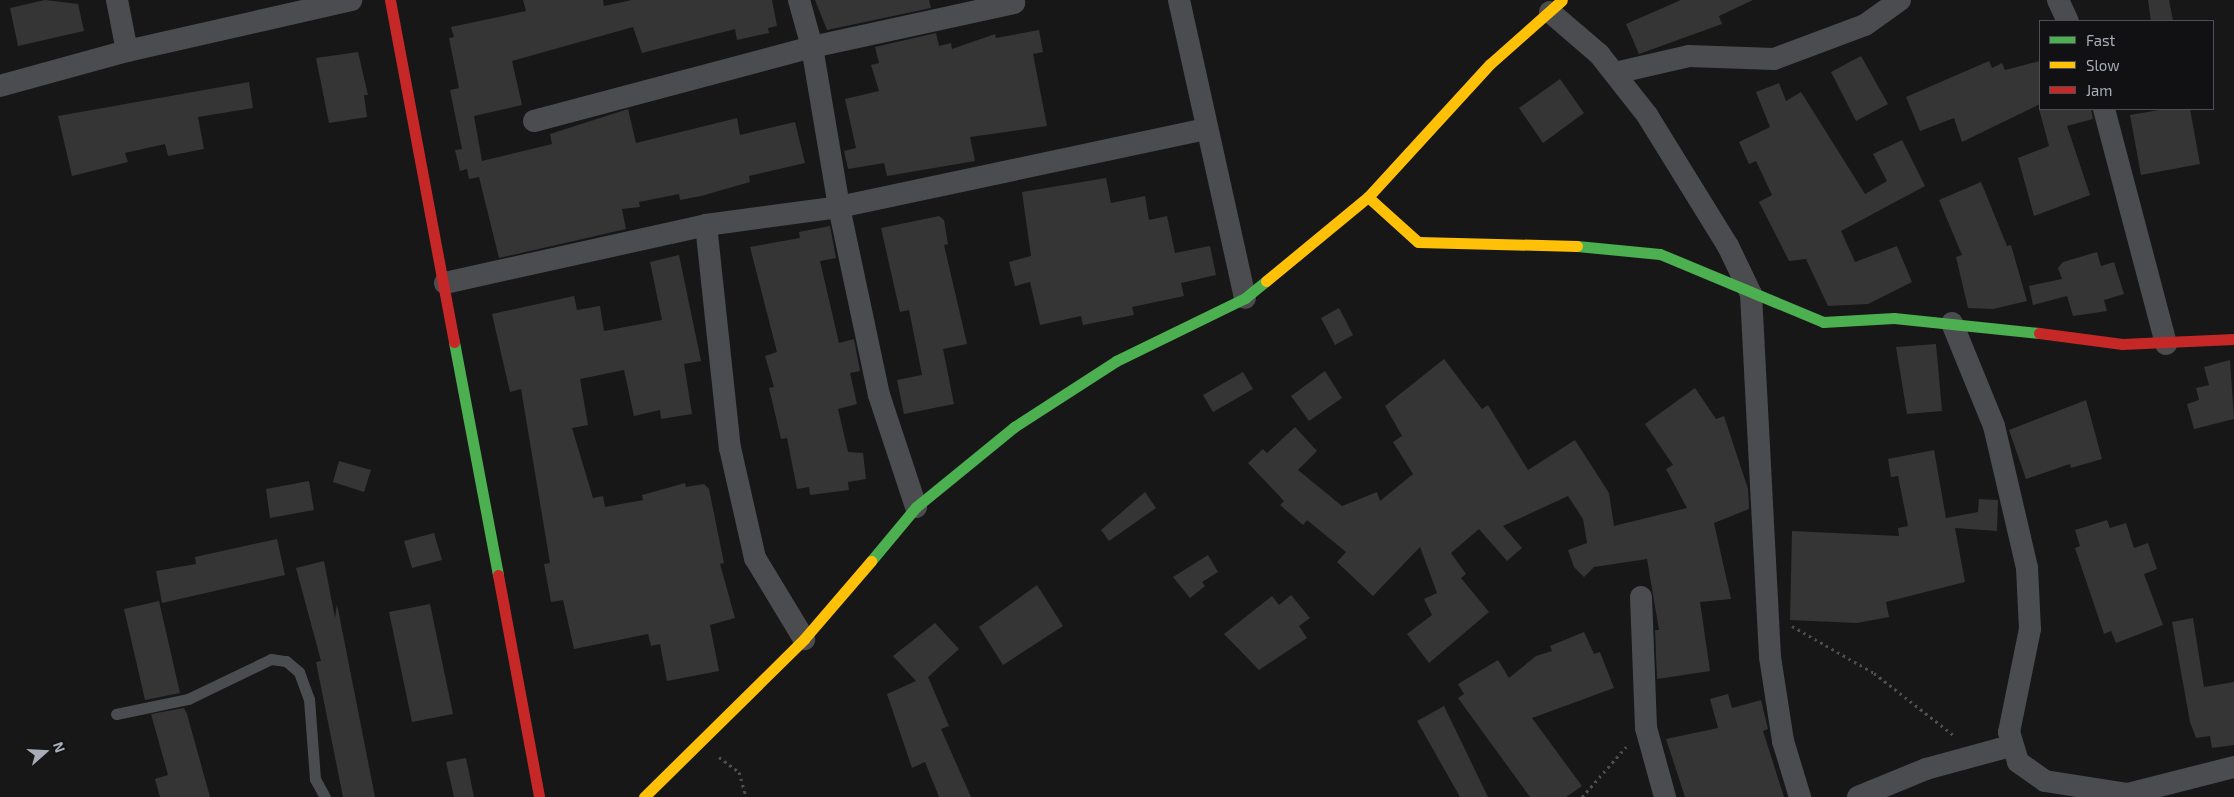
<!DOCTYPE html>
<html>
<head>
<meta charset="utf-8">
<style>
	body { margin:0 }
	#map { position:relative; width:2234px; height:797px; overflow:hidden; background:#171717; font-family:"Exo 2",sans-serif }
	div>[style] { position:absolute }
	[style*='--x'] { left:calc(var(--x)*1px); top:calc(var(--y)*1px); width:calc(var(--w)*1px); rotate:calc(var(--a)*1deg) }
	.building>* { inset:0; background:#353536 }
	.path>* { height:3px; margin-top:-1.5px; transform-origin:0; background:repeating-linear-gradient(90deg,#4d4e52 0 2.5px,transparent 0 6.5px) }
	.lane>* { height:11px; margin:-5.5px; padding:0 5.5px; transform-origin:5.5px; border-radius:5.5px; background:#4b4c50 }
	.street>* { height:22px; margin:-11px; padding:0 11px; transform-origin:11px; border-radius:11px; background:#4b4c50 }
	.fast>* { height:11px; margin:-5.5px; padding:0 5.5px; transform-origin:5.5px; border-radius:5.5px; background:#4caf50 }
	.slow>* { height:11px; margin:-5.5px; padding:0 5.5px; transform-origin:5.5px; border-radius:5.5px; background:#ffc107 }
	.jam>* { height:11px; margin:-5.5px; padding:0 5.5px; transform-origin:5.5px; border-radius:5.5px; background:#c62828 }
	span { translate:-50% -50%; white-space:nowrap; text-align:center; line-height:1.15; -webkit-text-stroke:4px #111113; paint-order:stroke }
	.legend { position:absolute; left:2039px; top:20px; width:175px; height:90px; box-sizing:border-box; background:#111113; border:1px solid #4d4f55; margin:0; padding:6px 9px; list-style:none; font-size:15px; color:#a8adb8 }
	.legend li { display:flex; align-items:center; gap:10px; height:25px }
	.legend b { width:25px; border:1px solid #4d4f55 }
	.north { position:absolute; left:20px; top:727px; width:50px; height:50px; -webkit-text-stroke:4px #111113; paint-order:stroke; rotate:71deg; font-size:14px; font-weight:700; line-height:20px; text-align:center; color:#a8adb8 }
	.north::after { content:''; display:block; margin:auto; width:18px; height:22px; background:#a8adb8; clip-path:polygon(50% 0,100% 100%,50% 72%,0 100%) }
</style>
</head>
<body>
<div id="map">
	<div class="building">
		<i style="clip-path:polygon(45px 0,78px 4px,84px 31px,18px 46px,10px 8px)"></i>
		<i style="clip-path:polygon(523px 0,603px 0,604px 6px,632px 0,772px 0,777px 26px,768px 28px,769px 33px,737px 40px,735px 29px,642px 53px,633px 27px,512px 61px,522px 105px,474px 116px,482px 161px,552px 144px,550px 134px,628px 109px,636px 143px,737px 118px,740px 135px,795px 122px,805px 163px,749px 176px,750px 182px,701px 196px,680px 200px,679px 194px,639px 202px,640px 207px,622px 209px,626px 229px,499px 258px,479px 177px,469px 179px,467px 169px,460px 171px,455px 150px,462px 149px,450px 90px,459px 88px,449px 38px,454px 37px,451px 27px,526px 11px)"></i>
		<i style="clip-path:polygon(815px 0,929px 0,931px 8px,827px 30px)"></i>
		<i style="clip-path:polygon(1681px 0,1753px 0,1719px 16px,1722px 24px,1639px 54px,1626px 24px)"></i>
		<i style="clip-path:polygon(2148px 0,2169px 0,2173px 21px,2151px 21px)"></i>
		<i style="clip-path:polygon(1039px 30px,1043px 52px,1033px 54px,1047px 126px,970px 137px,975px 161px,887px 176px,884px 163px,848px 169px,844px 151px,856px 148px,845px 99px,879px 91px,871px 65px,879px 63px,875px 47px,936px 33px,939px 46px,951px 43px,952px 49px,995px 34px,996px 38px)"></i>
		<i style="clip-path:polygon(358px 52px,368px 95px,364px 95px,367px 117px,329px 123px,316px 58px)"></i>
		<i style="clip-path:polygon(1861px 56px,1888px 104px,1856px 121px,1831px 72px)"></i>
		<i style="clip-path:polygon(1989px 61px,1992px 68px,2002px 63px,2005px 70px,2040px 61px,2040px 104px,1962px 142px,1954px 118px,1920px 131px,1906px 97px)"></i>
		<i style="clip-path:polygon(1560px 79px,1584px 113px,1543px 143px,1519px 108px)"></i>
		<i style="clip-path:polygon(249px 82px,253px 108px,198px 117px,204px 149px,168px 156px,165px 144px,125px 153px,128px 162px,72px 176px,58px 116px)"></i>
		<i style="clip-path:polygon(1779px 83px,1786px 101px,1801px 92px,1865px 194px,1887px 181px,1873px 154px,1902px 140px,1925px 186px,1841px 231px,1855px 262px,1897px 246px,1912px 282px,1868px 304px,1828px 306px,1806px 259px,1789px 261px,1759px 202px,1772px 195px,1756px 161px,1749px 164px,1739px 142px,1770px 127px,1756px 92px)"></i>
		<i style="clip-path:polygon(2039px 109px,2091px 109px,2093px 119px,2067px 126px,2090px 195px,2034px 216px,2018px 158px,2049px 146px)"></i>
		<i style="clip-path:polygon(2165px 109px,2190px 109px,2200px 164px,2141px 175px,2130px 115px)"></i>
		<i style="clip-path:polygon(1106px 178px,1111px 203px,1145px 196px,1149px 220px,1167px 216px,1175px 253px,1210px 246px,1216px 275px,1181px 283px,1184px 296px,1132px 307px,1134px 315px,1083px 325px,1081px 316px,1040px 325px,1030px 282px,1015px 286px,1009px 262px,1031px 256px,1022px 192px)"></i>
		<i style="clip-path:polygon(1981px 182px,2007px 246px,2011px 245px,2027px 301px,1993px 309px,1968px 308px,1956px 257px,1962px 255px,1939px 200px)"></i>
		<i style="clip-path:polygon(939px 216px,944px 220px,948px 244px,944px 245px,967px 344px,943px 349px,954px 404px,904px 414px,897px 380px,922px 375px,909px 310px,900px 312px,881px 228px)"></i>
		<i style="clip-path:polygon(830px 226px,836px 258px,820px 261px,839px 343px,854px 339px,860px 371px,850px 373px,857px 404px,838px 409px,848px 452px,863px 453px,866px 479px,848px 482px,849px 490px,810px 495px,809px 487px,797px 489px,787px 438px,781px 439px,769px 388px,774px 387px,765px 356px,777px 352px,750px 247px,800px 238px,799px 232px)"></i>
		<i style="clip-path:polygon(2097px 252px,2101px 266px,2114px 262px,2124px 294px,2104px 300px,2107px 311px,2073px 316px,2067px 296px,2033px 305px,2029px 286px,2062px 279px,2058px 268px,2063px 262px)"></i>
		<i style="clip-path:polygon(679px 255px,701px 361px,684px 364px,692px 414px,661px 419px,660px 410px,634px 416px,624px 370px,580px 379px,588px 425px,572px 428px,593px 498px,603px 496px,605px 507px,643px 500px,642px 495px,685px 483px,686px 487px,704px 484px,709px 489px,724px 563px,720px 564px,735px 618px,710px 625px,719px 671px,667px 681px,660px 644px,651px 646px,648px 634px,574px 649px,563px 600px,551px 602px,544px 564px,550px 563px,521px 389px,510px 392px,492px 314px,574px 296px,577px 310px,600px 306px,604px 331px,662px 320px,650px 262px)"></i>
		<i style="clip-path:polygon(1339px 308px,1353px 335px,1335px 345px,1321px 318px)"></i>
		<i style="clip-path:polygon(1936px 344px,1942px 411px,1907px 414px,1896px 347px)"></i>
		<i style="clip-path:polygon(1444px 359px,1482px 409px,1488px 405px,1528px 470px,1575px 440px,1609px 493px,1614px 526px,1687px 508px,1666px 469px,1673px 465px,1645px 424px,1695px 388px,1716px 419px,1724px 416px,1748px 489px,1749px 509px,1714px 523px,1731px 599px,1700px 602px,1710px 671px,1657px 679px,1655px 630px,1659px 630px,1647px 559px,1594px 567px,1584px 577px,1574px 567px,1568px 550px,1587px 543px,1583px 519px,1568px 496px,1503px 526px,1522px 548px,1507px 561px,1479px 529px,1451px 553px,1466px 574px,1461px 578px,1489px 612px,1429px 663px,1407px 634px,1432px 615px,1424px 599px,1437px 593px,1420px 547px,1373px 596px,1337px 562px,1346px 552px,1307px 520px,1303px 525px,1280px 505px,1284px 501px,1248px 463px,1263px 449px,1267px 453px,1295px 427px,1317px 451px,1298px 470px,1342px 506px,1377px 492px,1380px 501px,1413px 474px,1393px 442px,1402px 436px,1385px 406px)"></i>
		<i style="clip-path:polygon(2230px 360px,2234px 419px,2194px 429px,2187px 404px,2199px 400px,2196px 388px,2209px 385px,2204px 367px)"></i>
		<i style="clip-path:polygon(1325px 371px,1342px 398px,1309px 421px,1291px 396px)"></i>
		<i style="clip-path:polygon(1243px 372px,1253px 389px,1213px 412px,1203px 395px)"></i>
		<i style="clip-path:polygon(2086px 400px,2102px 459px,2071px 468px,2070px 464px,2026px 479px,2009px 430px)"></i>
		<i style="clip-path:polygon(1934px 450px,1946px 518px,1978px 512px,1979px 499px,1998px 500px,1997px 531px,1955px 528px,1965px 582px,1886px 602px,1889px 617px,1857px 623px,1790px 620px,1792px 531px,1899px 536px,1898px 528px,1908px 526px,1898px 476px,1891px 477px,1888px 459px)"></i>
		<i style="clip-path:polygon(339px 461px,371px 470px,364px 492px,333px 482px)"></i>
		<i style="clip-path:polygon(309px 481px,314px 510px,270px 518px,266px 489px)"></i>
		<i style="clip-path:polygon(1145px 492px,1156px 508px,1109px 541px,1101px 530px)"></i>
		<i style="clip-path:polygon(2107px 520px,2110px 528px,2126px 523px,2134px 548px,2148px 543px,2157px 569px,2144px 574px,2163px 625px,2116px 643px,2111px 631px,2104px 634px,2075px 548px,2080px 546px,2075px 530px)"></i>
		<i style="clip-path:polygon(434px 533px,442px 560px,412px 568px,404px 541px)"></i>
		<i style="clip-path:polygon(277px 539px,285px 575px,162px 603px,156px 571px,196px 564px,195px 557px)"></i>
		<i style="clip-path:polygon(1208px 555px,1218px 572px,1202px 582px,1205px 586px,1190px 598px,1173px 577px)"></i>
		<i style="clip-path:polygon(324px 561px,335px 618px,337px 604px,375px 797px,343px 797px,316px 662px,321px 661px,296px 568px)"></i>
		<i style="clip-path:polygon(1037px 585px,1063px 626px,1003px 665px,979px 627px)"></i>
		<i style="clip-path:polygon(1291px 595px,1310px 618px,1299px 626px,1307px 638px,1259px 670px,1224px 634px,1272px 596px,1279px 605px)"></i>
		<i style="clip-path:polygon(159px 601px,180px 693px,145px 700px,124px 609px)"></i>
		<i style="clip-path:polygon(430px 604px,453px 714px,412px 722px,389px 612px)"></i>
		<i style="clip-path:polygon(2193px 618px,2204px 687px,2234px 682px,2234px 745px,2212px 748px,2210px 736px,2196px 738px,2190px 722px,2172px 622px)"></i>
		<i style="clip-path:polygon(935px 623px,959px 649px,928px 677px,949px 726px,941px 729px,971px 797px,939px 797px,925px 762px,912px 768px,887px 694px,916px 681px,893px 656px)"></i>
		<i style="clip-path:polygon(1584px 632px,1594px 654px,1600px 652px,1614px 688px,1532px 718px,1582px 786px,1566px 797px,1530px 797px,1458px 698px,1464px 694px,1458px 684px,1498px 660px,1509px 678px,1536px 656px,1552px 651px,1550px 646px)"></i>
		<i style="clip-path:polygon(1728px 694px,1732px 708px,1761px 700px,1768px 729px,1763px 731px,1784px 797px,1685px 797px,1666px 739px,1718px 728px,1710px 699px)"></i>
		<i style="clip-path:polygon(1444px 706px,1488px 797px,1460px 797px,1417px 721px)"></i>
		<i style="clip-path:polygon(184px 708px,187px 714px,210px 797px,160px 797px,155px 779px,168px 775px,151px 714px)"></i>
		<i style="clip-path:polygon(466px 758px,474px 797px,454px 797px,446px 762px)"></i>
	</div>
	<div class="path">
		<i style="--x:1792;--y:626;--w:95;--a:29.8"></i>
		<i style="--x:1874;--y:673;--w:104;--a:38"></i>
		<i style="--x:719;--y:757;--w:25;--a:37"></i>
		<i style="--x:739;--y:772;--w:26;--a:74"></i>
		<i style="--x:1582;--y:797;--w:67;--a:-48.7"></i>
	</div>
	<div class="lane">
		<i style="--x:116;--y:714;--w:74;--a:-11.8"></i>
		<i style="--x:188;--y:699;--w:92;--a:-25.7"></i>
		<i style="--x:271;--y:659;--w:15;--a:8"></i>
		<i style="--x:286;--y:661;--w:17;--a:40"></i>
		<i style="--x:299;--y:672;--w:29;--a:70"></i>
		<i style="--x:309;--y:699;--w:80;--a:85.7"></i>
		<i style="--x:315;--y:779;--w:21;--a:61"></i>
	</div>
	<div class="street">
		<i style="--x:117;--y:0;--w:52;--a:78.9"></i>
		<i style="--x:799;--y:0;--w:49;--a:74.5"></i>
		<i style="--x:812;--y:47;--w:162;--a:80.4"></i>
		<i style="--x:839;--y:207;--w:192;--a:78"></i>
		<i style="--x:879;--y:395;--w:118;--a:71.7"></i>
		<i style="--x:1179;--y:0;--w:305;--a:77.5"></i>
		<i style="--x:2058;--y:0;--w:23;--a:65"></i>
		<i style="--x:1550;--y:12;--w:65;--a:40.6"></i>
		<i style="--x:1599;--y:54;--w:78;--a:51.8"></i>
		<i style="--x:1647;--y:115;--w:154;--a:58.3"></i>
		<i style="--x:1728;--y:246;--w:53;--a:64.4"></i>
		<i style="--x:1751;--y:294;--w:363;--a:87"></i>
		<i style="--x:1770;--y:657;--w:85;--a:81.2"></i>
		<i style="--x:1783;--y:741;--w:59;--a:73.1"></i>
		<i style="--x:1615;--y:73;--w:76;--a:-12.9"></i>
		<i style="--x:1689;--y:56;--w:85;--a:2"></i>
		<i style="--x:1774;--y:59;--w:97;--a:-20.5"></i>
		<i style="--x:1865;--y:25;--w:43;--a:-35.5"></i>
		<i style="--x:0;--y:86;--w:132;--a:-15.4"></i>
		<i style="--x:127;--y:51;--w:230;--a:-12.8"></i>
		<i style="--x:2104;--y:109;--w:243;--a:75.2"></i>
		<i style="--x:534;--y:121;--w:288;--a:-14.9"></i>
		<i style="--x:812;--y:47;--w:207;--a:-12.3"></i>
		<i style="--x:706;--y:225;--w:224;--a:83.9"></i>
		<i style="--x:730;--y:448;--w:113;--a:77.2"></i>
		<i style="--x:755;--y:558;--w:95;--a:58.8"></i>
		<i style="--x:445;--y:283;--w:267;--a:-12.5"></i>
		<i style="--x:706;--y:225;--w:134;--a:-7.7"></i>
		<i style="--x:839;--y:207;--w:375;--a:-12"></i>
		<i style="--x:1952;--y:323;--w:111;--a:67.8"></i>
		<i style="--x:1994;--y:426;--w:146;--a:76.9"></i>
		<i style="--x:2027;--y:568;--w:61;--a:87.2"></i>
		<i style="--x:2030;--y:629;--w:105;--a:101.5"></i>
		<i style="--x:2009;--y:732;--w:31;--a:73"></i>
		<i style="--x:2018;--y:762;--w:33;--a:35"></i>
		<i style="--x:2045;--y:781;--w:84;--a:8.9"></i>
		<i style="--x:2128;--y:794;--w:109;--a:-14.3"></i>
		<i style="--x:1641;--y:597;--w:131;--a:87.8"></i>
		<i style="--x:1646;--y:728;--w:72;--a:74.6"></i>
		<i style="--x:1858;--y:797;--w:74;--a:-22.4"></i>
		<i style="--x:1926;--y:769;--w:87;--a:-15.3"></i>
	</div>
	<div class="fast">
		<i style="--x:1577;--y:246;--w:83;--a:5.5"></i>
		<i style="--x:1660;--y:254;--w:177;--a:22.6"></i>
		<i style="--x:1823;--y:322;--w:71;--a:-3.2"></i>
		<i style="--x:1894;--y:318;--w:146;--a:5.9"></i>
		<i style="--x:454;--y:342;--w:237;--a:79.3"></i>
		<i style="--x:871;--y:561;--w:70;--a:-50.2"></i>
		<i style="--x:916;--y:507;--w:127;--a:-39.2"></i>
		<i style="--x:1014;--y:427;--w:121;--a:-32.9"></i>
		<i style="--x:1116;--y:361;--w:144;--a:-26"></i>
		<i style="--x:1245;--y:298;--w:27;--a:-39"></i>
	</div>
	<div class="slow">
		<i style="--x:1368;--y:197;--w:67;--a:42"></i>
		<i style="--x:1418;--y:242;--w:159;--a:1.4"></i>
		<i style="--x:1266;--y:281;--w:132;--a:-39.5"></i>
		<i style="--x:1368;--y:197;--w:180;--a:-47.5"></i>
		<i style="--x:1490;--y:64;--w:96;--a:-41.6"></i>
		<i style="--x:644;--y:797;--w:225;--a:-44.6"></i>
		<i style="--x:804;--y:639;--w:103;--a:-49.3"></i>
	</div>
	<div class="jam">
		<i style="--x:390;--y:0;--w:348;--a:79.4"></i>
		<i style="--x:2039;--y:333;--w:84;--a:7.5"></i>
		<i style="--x:2122;--y:344;--w:112;--a:-2.6"></i>
		<i style="--x:498;--y:575;--w:226;--a:79.5"></i>
	</div>
	<ul class="legend">
	<li><b style="height:6px;background:#4caf50"></b>Fast</li>
	<li><b style="height:6px;background:#ffc107"></b>Slow</li>
	<li><b style="height:6px;background:#c62828"></b>Jam</li>
	</ul>
	<div class="north">N</div>
</div>
</body>
</html>
